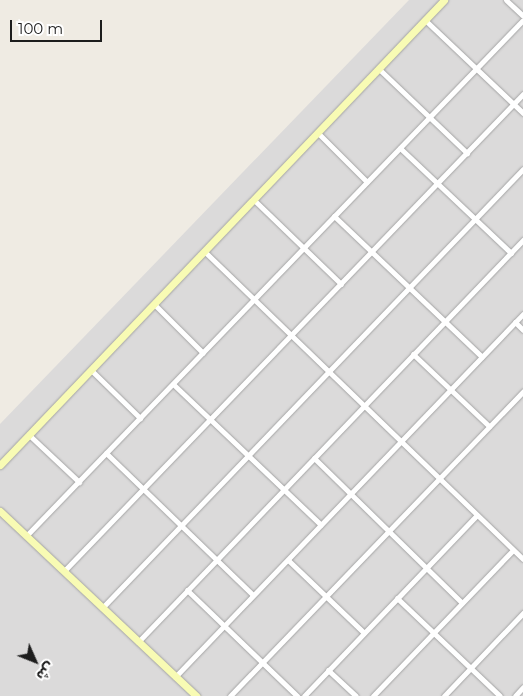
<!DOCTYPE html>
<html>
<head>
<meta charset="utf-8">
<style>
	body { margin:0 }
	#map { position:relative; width:523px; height:696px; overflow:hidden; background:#efebe3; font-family:Montserrat,"Noto Sans Arabic",sans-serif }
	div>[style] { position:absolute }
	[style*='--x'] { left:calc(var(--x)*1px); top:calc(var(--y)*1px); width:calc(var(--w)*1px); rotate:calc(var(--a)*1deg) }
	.residential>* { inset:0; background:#dbdada }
	.roads { filter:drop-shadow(0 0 1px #a4a4a4) drop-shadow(0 0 1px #a4a4a4) }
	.street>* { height:5px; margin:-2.5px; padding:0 2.5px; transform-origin:2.5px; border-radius:2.5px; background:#fff }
	.secondary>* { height:7px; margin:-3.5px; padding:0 3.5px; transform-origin:3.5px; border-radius:3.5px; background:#f8fbb4 }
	span { translate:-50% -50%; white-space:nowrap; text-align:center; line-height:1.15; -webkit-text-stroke:4.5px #fff; paint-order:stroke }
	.north { position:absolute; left:10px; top:636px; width:50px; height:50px; -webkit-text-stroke:4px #fff; paint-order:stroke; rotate:134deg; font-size:14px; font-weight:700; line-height:20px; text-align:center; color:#1d1d1d }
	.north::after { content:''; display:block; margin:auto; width:18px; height:22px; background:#1d1d1d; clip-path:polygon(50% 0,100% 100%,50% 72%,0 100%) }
	.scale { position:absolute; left:10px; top:20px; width:92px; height:22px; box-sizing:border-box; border:2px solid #1d1d1d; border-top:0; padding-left:6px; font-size:15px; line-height:18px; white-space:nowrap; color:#1d1d1d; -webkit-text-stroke:4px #fff; paint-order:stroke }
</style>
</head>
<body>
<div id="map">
	<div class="residential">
		<i style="clip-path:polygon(409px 0,523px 0,523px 696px,0 696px,0 424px)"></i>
	</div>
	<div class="roads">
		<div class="street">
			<i style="--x:506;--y:0;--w:23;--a:43"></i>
			<i style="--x:425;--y:20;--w:135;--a:43.5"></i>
			<i style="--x:379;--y:69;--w:122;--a:43.7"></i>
			<i style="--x:318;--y:133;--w:69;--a:45"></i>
			<i style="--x:400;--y:148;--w:153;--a:43.4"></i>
			<i style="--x:254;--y:200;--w:121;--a:44"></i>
			<i style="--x:334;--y:216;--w:204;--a:43.6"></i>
			<i style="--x:204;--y:251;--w:443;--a:44"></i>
			<i style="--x:154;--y:304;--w:69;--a:45"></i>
			<i style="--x:515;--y:322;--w:11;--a:45"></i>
			<i style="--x:413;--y:354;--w:105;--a:43.5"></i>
			<i style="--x:91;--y:370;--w:69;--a:44.4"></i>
			<i style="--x:173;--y:384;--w:204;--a:43.6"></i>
			<i style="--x:29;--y:435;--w:69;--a:43.2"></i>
			<i style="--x:106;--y:453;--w:204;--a:44"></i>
			<i style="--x:314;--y:458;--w:207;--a:44.4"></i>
			<i style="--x:26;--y:536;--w:716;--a:-46.07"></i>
			<i style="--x:288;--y:560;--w:105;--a:43.8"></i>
			<i style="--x:64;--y:571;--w:662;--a:-46.1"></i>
			<i style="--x:187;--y:590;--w:153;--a:43.9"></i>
			<i style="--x:397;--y:598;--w:142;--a:43.6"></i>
			<i style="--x:102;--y:608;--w:608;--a:-46.2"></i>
			<i style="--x:138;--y:642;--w:557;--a:-46.24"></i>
			<i style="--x:328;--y:670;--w:38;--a:43"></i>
			<i style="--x:175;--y:677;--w:503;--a:-46.21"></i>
			<i style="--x:230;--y:696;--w:423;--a:-46.1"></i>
			<i style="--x:304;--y:696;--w:250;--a:-46.3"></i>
			<i style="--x:373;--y:696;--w:202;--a:-46.2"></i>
			<i style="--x:444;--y:696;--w:115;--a:-46.4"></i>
			<i style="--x:515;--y:696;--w:12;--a:-48"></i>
		</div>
		<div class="secondary">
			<i style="--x:0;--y:465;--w:643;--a:-46.32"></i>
			<i style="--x:0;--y:511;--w:270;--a:43.3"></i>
		</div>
	</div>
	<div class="north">ش</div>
	<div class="scale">100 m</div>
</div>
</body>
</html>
